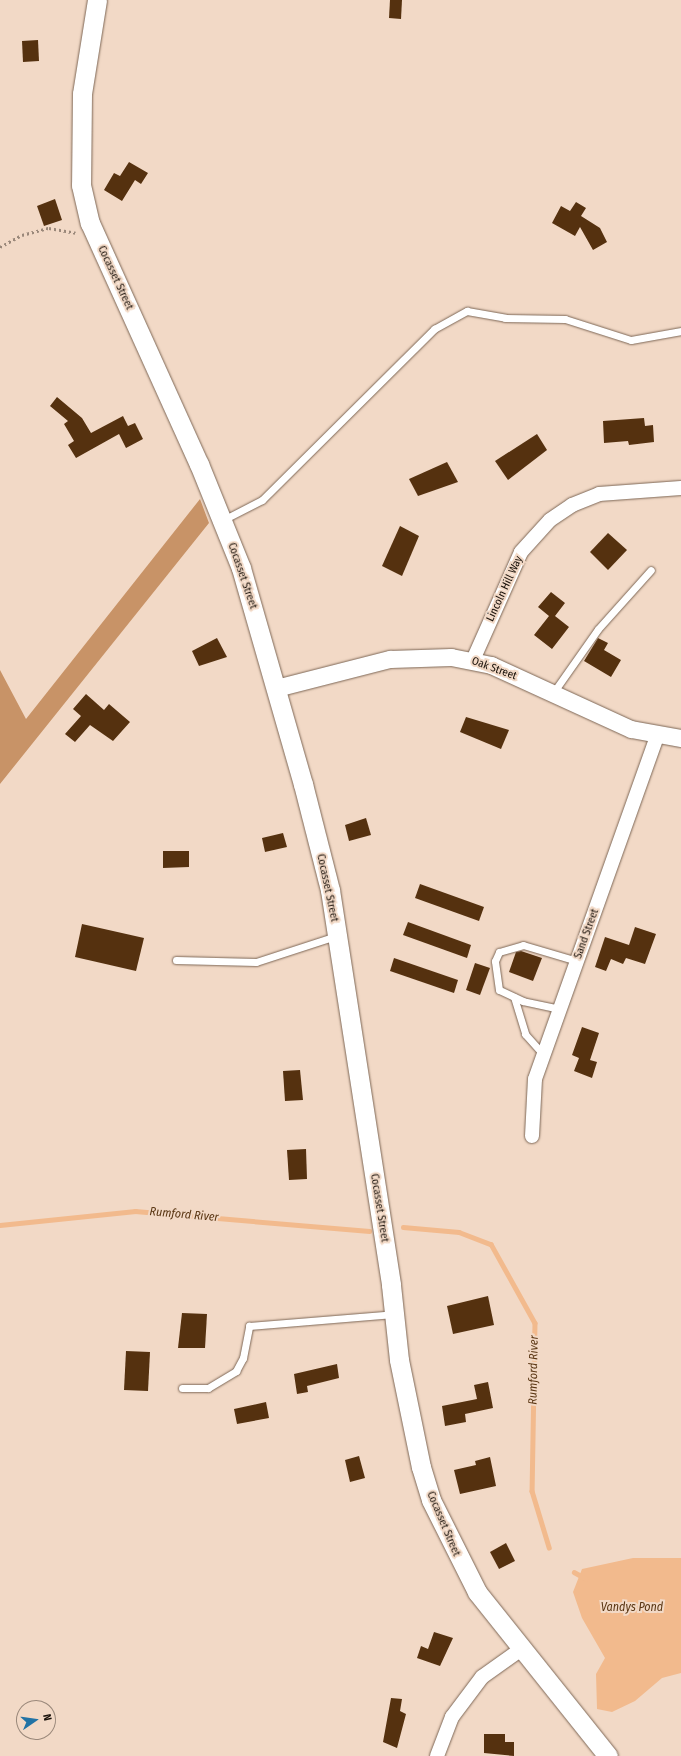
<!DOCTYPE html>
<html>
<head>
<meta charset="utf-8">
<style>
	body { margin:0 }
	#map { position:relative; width:681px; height:1756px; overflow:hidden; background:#f2d9c6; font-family:"Fira Sans Condensed",sans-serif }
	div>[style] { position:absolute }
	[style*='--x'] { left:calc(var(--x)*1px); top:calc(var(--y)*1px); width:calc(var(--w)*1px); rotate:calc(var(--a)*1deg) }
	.forest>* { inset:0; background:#c89367 }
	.water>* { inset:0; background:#f2ba8d }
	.stream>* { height:4.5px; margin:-2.25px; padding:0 2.25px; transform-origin:2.25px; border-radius:2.25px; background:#f2ba8d }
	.building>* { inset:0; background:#55310f }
	.path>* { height:2.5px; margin-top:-1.25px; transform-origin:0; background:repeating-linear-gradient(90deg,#9a887a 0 2px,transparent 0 5px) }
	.roads { filter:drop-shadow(0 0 1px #7d6756) drop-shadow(0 0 1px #7d6756) }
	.service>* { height:7px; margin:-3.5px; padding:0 3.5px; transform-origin:3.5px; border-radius:3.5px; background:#fff }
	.minor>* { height:14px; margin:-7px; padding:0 7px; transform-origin:7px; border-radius:7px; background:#fff }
	.tertiary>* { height:17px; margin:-8.5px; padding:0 8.5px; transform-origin:8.5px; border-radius:8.5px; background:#fff }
	.secondary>* { height:19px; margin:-9.5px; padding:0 9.5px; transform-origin:9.5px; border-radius:9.5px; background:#fff }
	span { translate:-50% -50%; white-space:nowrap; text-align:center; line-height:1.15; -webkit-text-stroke:4px #f2d9c6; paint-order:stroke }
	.street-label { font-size:11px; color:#170f08 }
	.water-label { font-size:12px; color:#593512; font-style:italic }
	.north { position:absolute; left:16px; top:1700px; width:40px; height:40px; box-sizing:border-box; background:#f2d9c6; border:1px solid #9a887a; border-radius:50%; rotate:77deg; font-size:11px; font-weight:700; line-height:16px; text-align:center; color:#170f08 }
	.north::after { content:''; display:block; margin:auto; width:14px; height:18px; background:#2273a5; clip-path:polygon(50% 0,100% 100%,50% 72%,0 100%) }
</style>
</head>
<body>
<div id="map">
	<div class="forest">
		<i style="clip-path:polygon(200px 499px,209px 523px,0 784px,0 670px,26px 719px)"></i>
	</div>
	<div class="water">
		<i style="clip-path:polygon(633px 1558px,681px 1558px,681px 1673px,662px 1678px,635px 1701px,612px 1712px,597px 1709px,596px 1674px,605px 1658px,582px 1618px,573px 1592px,582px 1569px)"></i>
	</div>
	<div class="stream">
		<i style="--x:0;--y:1225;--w:136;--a:-5.9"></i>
		<i style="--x:135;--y:1211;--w:235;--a:4.9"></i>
		<i style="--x:403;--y:1227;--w:56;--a:5.1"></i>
		<i style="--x:459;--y:1232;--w:34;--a:21"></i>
		<i style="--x:491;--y:1244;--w:90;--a:60.9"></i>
		<i style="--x:535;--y:1323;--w:168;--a:91"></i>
		<i style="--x:532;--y:1491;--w:59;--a:73.1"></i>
		<i style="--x:574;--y:1572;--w:13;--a:29"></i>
	</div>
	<div class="building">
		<i style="clip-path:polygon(390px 0,402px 0,401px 19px,389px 18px)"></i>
		<i style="clip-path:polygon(38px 40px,39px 61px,23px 62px,22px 41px)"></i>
		<i style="clip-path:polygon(129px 162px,148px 173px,141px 184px,135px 180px,122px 201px,104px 190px,114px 173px,120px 176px)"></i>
		<i style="clip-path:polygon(55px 199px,62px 220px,44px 226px,37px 206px)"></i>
		<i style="clip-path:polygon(576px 202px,586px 208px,581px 216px,600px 228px,607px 242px,593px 250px,580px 227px,575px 236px,552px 223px,561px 206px,570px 211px)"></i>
		<i style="clip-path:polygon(57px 397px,82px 418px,91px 433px,123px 416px,128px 426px,135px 423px,143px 439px,126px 448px,119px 434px,76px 458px,68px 445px,74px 441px,64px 424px,68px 421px,50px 406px)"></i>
		<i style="clip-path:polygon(644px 418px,645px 426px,653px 425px,654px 442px,629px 445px,628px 441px,604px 443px,603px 421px)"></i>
		<i style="clip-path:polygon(537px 434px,547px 450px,508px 480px,495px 461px)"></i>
		<i style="clip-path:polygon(447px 462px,458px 482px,418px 496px,409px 479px)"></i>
		<i style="clip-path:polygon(400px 526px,419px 536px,402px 576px,382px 566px)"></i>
		<i style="clip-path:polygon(608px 533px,627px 550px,608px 570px,590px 552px)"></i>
		<i style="clip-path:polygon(551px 592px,565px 603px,555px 616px,569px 627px,552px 649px,534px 635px,549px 616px,538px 607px)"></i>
		<i style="clip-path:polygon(217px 638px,227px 657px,199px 666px,192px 651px)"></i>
		<i style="clip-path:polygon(598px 638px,608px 643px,604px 650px,621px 660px,611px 677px,584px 661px)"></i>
		<i style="clip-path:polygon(86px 694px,104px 710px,109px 704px,130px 722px,113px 741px,90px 725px,75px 742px,65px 734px,81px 716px,73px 709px)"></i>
		<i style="clip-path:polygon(466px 717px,509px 730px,501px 749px,460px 732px)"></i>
		<i style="clip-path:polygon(366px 818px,371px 835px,349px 841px,345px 825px)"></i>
		<i style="clip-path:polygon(283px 833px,287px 847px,265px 852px,262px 838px)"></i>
		<i style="clip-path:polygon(163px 851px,189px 851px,189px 867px,163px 868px)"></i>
		<i style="clip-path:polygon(420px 884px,484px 907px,479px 921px,415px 898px)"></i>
		<i style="clip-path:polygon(408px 922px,471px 945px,467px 958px,403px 935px)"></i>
		<i style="clip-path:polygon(82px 924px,144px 938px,136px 971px,75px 957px)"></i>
		<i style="clip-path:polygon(635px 927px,656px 934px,645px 964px,626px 958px,623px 964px,611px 959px,606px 971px,595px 967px,605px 937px,629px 945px)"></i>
		<i style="clip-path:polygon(521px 951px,542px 958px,533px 981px,509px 972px,516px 952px)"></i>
		<i style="clip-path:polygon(394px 958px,458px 980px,454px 993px,390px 971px)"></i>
		<i style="clip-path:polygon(475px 963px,490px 968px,480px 995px,466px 990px)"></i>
		<i style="clip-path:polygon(582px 1027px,599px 1033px,590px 1060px,597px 1062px,592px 1078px,574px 1071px,579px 1058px,572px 1055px)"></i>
		<i style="clip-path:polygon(300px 1070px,303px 1100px,285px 1101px,283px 1071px)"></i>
		<i style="clip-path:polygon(306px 1149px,307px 1179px,289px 1180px,287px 1150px)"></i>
		<i style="clip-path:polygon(488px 1296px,494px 1325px,453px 1334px,447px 1306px)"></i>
		<i style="clip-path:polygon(182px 1313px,207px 1314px,205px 1348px,178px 1348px)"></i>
		<i style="clip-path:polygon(126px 1351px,150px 1352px,148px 1391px,124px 1390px)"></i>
		<i style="clip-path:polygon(337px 1364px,339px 1378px,307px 1386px,308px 1392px,297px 1394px,294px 1374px)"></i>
		<i style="clip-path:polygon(488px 1382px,493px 1408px,465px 1414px,466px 1422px,445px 1426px,442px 1406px,477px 1399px,474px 1385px)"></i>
		<i style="clip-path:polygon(266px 1402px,269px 1418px,237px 1424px,234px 1409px)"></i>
		<i style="clip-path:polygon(359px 1456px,365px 1478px,350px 1482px,345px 1460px)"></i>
		<i style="clip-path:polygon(490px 1457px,496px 1486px,460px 1494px,454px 1470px,476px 1465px,475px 1461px)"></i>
		<i style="clip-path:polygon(506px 1543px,515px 1561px,499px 1569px,490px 1552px)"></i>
		<i style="clip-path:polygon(434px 1632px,453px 1638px,440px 1666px,417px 1658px,421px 1646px,428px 1649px)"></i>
		<i style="clip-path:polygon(391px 1698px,402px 1699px,400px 1711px,406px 1714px,397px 1748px,383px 1742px)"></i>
		<i style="clip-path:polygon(484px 1734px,505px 1734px,505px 1742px,514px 1742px,514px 1756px,484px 1753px)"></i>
	</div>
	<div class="path">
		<i style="--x:0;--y:247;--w:25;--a:-29"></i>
		<i style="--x:22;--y:235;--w:28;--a:-15"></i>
		<i style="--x:49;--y:228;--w:27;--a:10"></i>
	</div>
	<div class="roads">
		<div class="service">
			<i style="--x:223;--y:520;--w:44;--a:-27.1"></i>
			<i style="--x:262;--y:500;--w:243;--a:-44.8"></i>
			<i style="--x:434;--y:329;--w:38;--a:-29"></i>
			<i style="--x:467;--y:311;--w:39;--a:10"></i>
			<i style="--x:505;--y:318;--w:60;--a:1"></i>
			<i style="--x:565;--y:319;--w:69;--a:17.7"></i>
			<i style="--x:631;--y:340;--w:51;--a:-10.2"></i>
			<i style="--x:553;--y:693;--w:78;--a:-54.9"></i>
			<i style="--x:598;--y:629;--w:79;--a:-48.1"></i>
			<i style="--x:176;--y:960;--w:80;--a:1.4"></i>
			<i style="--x:256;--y:962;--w:84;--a:-18"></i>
			<i style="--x:514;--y:997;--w:39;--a:73"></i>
			<i style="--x:525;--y:1034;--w:28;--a:48"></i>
			<i style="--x:560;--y:1009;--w:38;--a:-168"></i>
			<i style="--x:523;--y:1001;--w:26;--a:-155"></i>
			<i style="--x:499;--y:990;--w:29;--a:-98"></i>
			<i style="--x:495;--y:961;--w:10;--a:-66"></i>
			<i style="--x:499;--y:952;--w:25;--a:-16"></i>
			<i style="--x:523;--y:945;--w:56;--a:16.5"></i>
			<i style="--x:182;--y:1388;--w:26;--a:0"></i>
			<i style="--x:208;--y:1388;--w:33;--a:-31"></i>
			<i style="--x:236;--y:1371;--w:15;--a:-62"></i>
			<i style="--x:243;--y:1358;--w:33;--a:-79"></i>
			<i style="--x:249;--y:1326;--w:145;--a:-4.7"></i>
		</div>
		<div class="minor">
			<i style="--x:473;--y:660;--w:118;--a:-66"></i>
			<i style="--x:521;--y:552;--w:43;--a:-47.8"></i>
			<i style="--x:550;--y:520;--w:27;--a:-34"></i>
			<i style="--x:572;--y:505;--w:29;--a:-22"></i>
			<i style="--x:599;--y:494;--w:82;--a:-4.2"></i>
			<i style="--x:532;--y:1136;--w:57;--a:-87"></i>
			<i style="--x:535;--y:1079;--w:364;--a:-70.4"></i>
			<i style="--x:437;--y:1756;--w:42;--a:-69"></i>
			<i style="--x:452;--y:1717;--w:50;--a:-53.1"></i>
			<i style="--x:482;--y:1677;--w:47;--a:-35.4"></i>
		</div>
		<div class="tertiary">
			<i style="--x:276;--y:688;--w:118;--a:-14.3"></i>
			<i style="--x:390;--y:659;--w:61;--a:-1.9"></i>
			<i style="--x:451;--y:657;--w:41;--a:11.3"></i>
			<i style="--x:491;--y:665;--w:154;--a:24.6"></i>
			<i style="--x:631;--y:729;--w:51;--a:10.2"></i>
		</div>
		<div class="secondary">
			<i style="--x:97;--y:0;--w:95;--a:99.1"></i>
			<i style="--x:82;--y:94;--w:91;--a:90.6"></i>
			<i style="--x:81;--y:185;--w:39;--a:77"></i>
			<i style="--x:90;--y:223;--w:265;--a:65.7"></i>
			<i style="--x:199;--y:464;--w:112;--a:68"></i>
			<i style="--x:241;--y:568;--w:225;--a:74"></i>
			<i style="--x:303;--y:784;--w:109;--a:75.7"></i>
			<i style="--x:330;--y:890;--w:400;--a:81.2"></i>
			<i style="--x:391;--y:1285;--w:75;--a:83.9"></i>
			<i style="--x:399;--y:1360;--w:109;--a:78.4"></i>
			<i style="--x:421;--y:1467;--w:34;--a:73"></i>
			<i style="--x:431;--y:1500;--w:103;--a:63.4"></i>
			<i style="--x:477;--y:1592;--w:210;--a:51.4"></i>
		</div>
	</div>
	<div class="street-label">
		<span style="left:115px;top:278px;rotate:65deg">Cocasset Street</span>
		<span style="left:242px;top:576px;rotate:71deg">Cocasset Street</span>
		<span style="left:505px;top:589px;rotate:-65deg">Lincoln Hill Way</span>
		<span style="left:494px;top:669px;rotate:20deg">Oak Street</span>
		<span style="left:327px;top:888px;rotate:78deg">Cocasset Street</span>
		<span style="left:587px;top:934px;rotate:-70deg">Sand Street</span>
		<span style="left:379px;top:1208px;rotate:81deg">Cocasset Street</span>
		<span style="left:443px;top:1524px;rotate:67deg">Cocasset Street</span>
	</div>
	<div class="water-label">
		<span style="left:184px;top:1215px;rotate:5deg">Rumford River</span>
		<span style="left:534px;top:1370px;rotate:-89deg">Rumford River</span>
		<span style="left:632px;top:1608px">Vandys Pond</span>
	</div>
	<div class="north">N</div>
</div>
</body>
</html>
